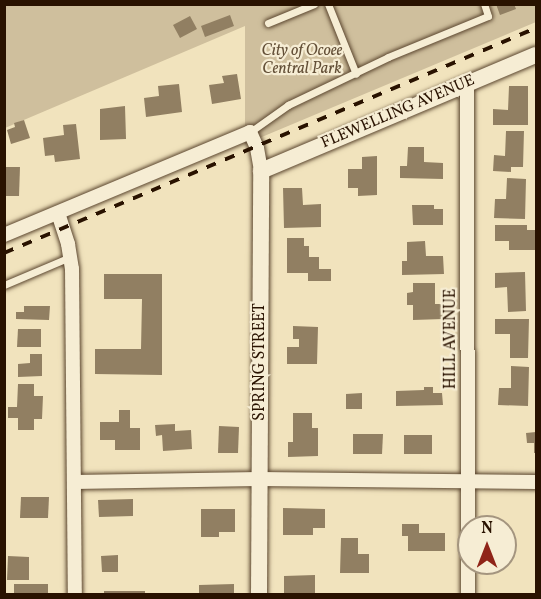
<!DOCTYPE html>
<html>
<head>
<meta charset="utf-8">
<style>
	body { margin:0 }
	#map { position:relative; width:541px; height:599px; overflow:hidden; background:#f1e3bd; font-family:Vollkorn,serif }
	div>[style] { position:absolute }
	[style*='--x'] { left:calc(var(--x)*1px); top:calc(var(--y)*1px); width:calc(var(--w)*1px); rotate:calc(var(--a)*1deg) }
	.green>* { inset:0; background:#cfbf9d }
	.building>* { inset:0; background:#917f62 }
	.roads { filter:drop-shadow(0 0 2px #5b462f) drop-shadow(0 0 2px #5b462f) }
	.service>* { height:7px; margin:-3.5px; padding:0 3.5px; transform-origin:3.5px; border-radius:3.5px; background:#f6edd4 }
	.minor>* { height:14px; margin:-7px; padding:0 7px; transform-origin:7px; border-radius:7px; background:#f6edd4 }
	.tertiary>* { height:16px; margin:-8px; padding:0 8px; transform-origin:8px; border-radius:8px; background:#f6edd4 }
	.rail>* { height:4px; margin-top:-2px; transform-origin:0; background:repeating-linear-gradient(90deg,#291200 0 10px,transparent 0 20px) }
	span { translate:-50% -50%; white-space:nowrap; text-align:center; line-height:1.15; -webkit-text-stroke:4.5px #f6edd4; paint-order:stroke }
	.park-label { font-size:16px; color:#634f37; font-style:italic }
	.street-label { font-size:16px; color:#291200 }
	.frame { position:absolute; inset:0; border:6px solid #291200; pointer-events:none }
	.north { position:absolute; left:457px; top:515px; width:60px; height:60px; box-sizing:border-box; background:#f6edd4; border:2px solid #a4957f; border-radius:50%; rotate:0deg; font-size:16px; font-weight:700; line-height:24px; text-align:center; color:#291200 }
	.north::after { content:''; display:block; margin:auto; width:21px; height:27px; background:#8f2418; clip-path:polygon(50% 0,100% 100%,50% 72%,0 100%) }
</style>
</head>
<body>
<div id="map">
	<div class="green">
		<i style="clip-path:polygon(5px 5px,536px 5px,536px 22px,245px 144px,245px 26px,5px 128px)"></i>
	</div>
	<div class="building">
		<i style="clip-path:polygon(496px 4px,514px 4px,516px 9px,500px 15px)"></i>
		<i style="clip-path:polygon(230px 15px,234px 26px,205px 37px,201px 26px)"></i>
		<i style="clip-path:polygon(190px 16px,197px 29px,180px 38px,173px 25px)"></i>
		<i style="clip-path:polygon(237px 74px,241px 99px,212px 104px,209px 85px,224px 83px,222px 76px)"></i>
		<i style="clip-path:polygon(179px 84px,182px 112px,146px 117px,144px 98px,159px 96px,158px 86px)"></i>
		<i style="clip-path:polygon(509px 86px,528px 86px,528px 125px,493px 125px,493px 109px,508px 110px)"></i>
		<i style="clip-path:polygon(125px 106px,126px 139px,100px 140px,100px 109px)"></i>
		<i style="clip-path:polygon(24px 120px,30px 138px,11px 144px,7px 130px,15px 127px,14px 123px)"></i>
		<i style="clip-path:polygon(76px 124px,80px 159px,55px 162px,54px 155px,45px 156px,43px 138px,64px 135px,63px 125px)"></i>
		<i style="clip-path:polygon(506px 131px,524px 131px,523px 167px,511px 167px,511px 172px,493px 171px,494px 155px,505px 156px)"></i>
		<i style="clip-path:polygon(408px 147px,424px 147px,424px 162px,443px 163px,443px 179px,400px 178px,400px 166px,407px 166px)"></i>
		<i style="clip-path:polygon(377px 156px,377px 195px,358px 196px,358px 188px,348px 188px,348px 169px,362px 169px,362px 157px)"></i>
		<i style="clip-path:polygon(4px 167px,20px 167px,19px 196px,4px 196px)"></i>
		<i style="clip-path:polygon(507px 178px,526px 179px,525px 219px,494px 218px,495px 199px,506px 199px)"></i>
		<i style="clip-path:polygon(283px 188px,302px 188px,303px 205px,321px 204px,321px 227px,284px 228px)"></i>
		<i style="clip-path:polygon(412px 205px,434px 205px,434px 209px,443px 209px,443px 225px,413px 225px)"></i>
		<i style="clip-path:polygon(495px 225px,527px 225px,527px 230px,536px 230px,536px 250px,509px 250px,509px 241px,495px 241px)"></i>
		<i style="clip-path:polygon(287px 238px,304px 238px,304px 246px,309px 246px,309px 257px,319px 257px,319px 269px,331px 269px,331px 281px,308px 281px,308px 273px,287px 273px)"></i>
		<i style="clip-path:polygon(425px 241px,426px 256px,443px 256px,444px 274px,402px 275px,402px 261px,407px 261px,407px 242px)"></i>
		<i style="clip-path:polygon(525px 272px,526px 311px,508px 312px,507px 287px,495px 288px,495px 273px)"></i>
		<i style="clip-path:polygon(104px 274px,162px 274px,162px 375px,95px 374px,95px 349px,141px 349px,142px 299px,104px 299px)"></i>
		<i style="clip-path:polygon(413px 283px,435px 283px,435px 304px,443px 304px,443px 319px,413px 320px,413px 305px,407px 305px,407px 293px,413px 292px)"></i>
		<i style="clip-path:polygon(24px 306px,50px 306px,49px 320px,16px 319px,16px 312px,24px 312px)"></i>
		<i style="clip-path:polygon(495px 319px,529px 319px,528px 358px,510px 358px,510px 334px,495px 334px)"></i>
		<i style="clip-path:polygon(293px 326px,318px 327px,317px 364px,287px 364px,287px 347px,299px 347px,299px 339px,293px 339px)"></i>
		<i style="clip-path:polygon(18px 329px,41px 329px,41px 347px,17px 347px)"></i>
		<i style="clip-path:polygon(30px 354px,42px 354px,42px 376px,18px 377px,18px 364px,30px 363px)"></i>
		<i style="clip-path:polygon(511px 366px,529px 367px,528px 406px,498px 405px,499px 388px,511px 388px)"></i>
		<i style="clip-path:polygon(18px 384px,34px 384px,34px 396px,43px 396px,42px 419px,34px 419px,34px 430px,18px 430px,18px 418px,8px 418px,8px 407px,17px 407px)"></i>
		<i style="clip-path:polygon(424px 387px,433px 387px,433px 393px,442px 393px,443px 405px,396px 406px,396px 391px,424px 390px)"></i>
		<i style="clip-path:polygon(362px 393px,362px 409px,346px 409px,346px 394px)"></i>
		<i style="clip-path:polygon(119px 410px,130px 410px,130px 428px,140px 428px,140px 450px,115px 450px,115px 440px,100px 440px,100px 422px,119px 422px)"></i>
		<i style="clip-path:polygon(293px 413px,312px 413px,312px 428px,318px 428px,318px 456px,288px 457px,288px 442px,293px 442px)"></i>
		<i style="clip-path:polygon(175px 424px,175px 431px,191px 430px,192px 449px,163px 451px,162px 435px,156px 436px,155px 425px)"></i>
		<i style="clip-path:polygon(219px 426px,239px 427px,238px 453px,218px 453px)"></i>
		<i style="clip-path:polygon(536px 432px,536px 453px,534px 453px,534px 443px,527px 443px,526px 433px)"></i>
		<i style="clip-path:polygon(353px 434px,383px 434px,382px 454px,353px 454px)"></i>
		<i style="clip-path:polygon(404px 435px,432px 435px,432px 454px,404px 454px)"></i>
		<i style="clip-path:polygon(21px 497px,49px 497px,48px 518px,20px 518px)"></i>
		<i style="clip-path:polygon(133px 499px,133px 516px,99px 517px,98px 500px)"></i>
		<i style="clip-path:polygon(283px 508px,325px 509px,325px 528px,313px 528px,313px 535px,283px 535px)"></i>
		<i style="clip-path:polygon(201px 509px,235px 509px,235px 532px,219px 532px,219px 537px,201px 537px)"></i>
		<i style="clip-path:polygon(402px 524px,419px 524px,419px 533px,445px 533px,445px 551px,408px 551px,408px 536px,402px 536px)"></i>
		<i style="clip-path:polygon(341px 538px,358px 538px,358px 554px,369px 554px,369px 573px,340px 573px)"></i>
		<i style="clip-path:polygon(118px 555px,118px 572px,102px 572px,101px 556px)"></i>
		<i style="clip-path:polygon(8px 556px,29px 557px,29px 580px,7px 580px)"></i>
		<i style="clip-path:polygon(315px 575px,315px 594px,284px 594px,284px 576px)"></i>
		<i style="clip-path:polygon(14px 584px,48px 584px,48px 594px,14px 594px)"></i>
		<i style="clip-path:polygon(234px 584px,234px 594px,199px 594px,199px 585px)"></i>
		<i style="clip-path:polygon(104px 591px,145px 591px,145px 594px,104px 594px)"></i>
	</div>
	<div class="roads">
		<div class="service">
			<i style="--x:328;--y:4;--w:75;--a:68.2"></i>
			<i style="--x:268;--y:23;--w:50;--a:-22.4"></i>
			<i style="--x:250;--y:132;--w:47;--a:-35.4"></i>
			<i style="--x:288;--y:105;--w:111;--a:-25.6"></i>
			<i style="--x:388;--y:57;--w:108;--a:-22.3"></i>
			<i style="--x:488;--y:16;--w:13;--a:-108"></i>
			<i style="--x:4;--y:285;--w:72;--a:-23"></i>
		</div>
		<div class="minor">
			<i style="--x:467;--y:84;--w:510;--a:89.89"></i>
			<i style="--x:58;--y:213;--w:33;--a:72"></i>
			<i style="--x:68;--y:244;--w:25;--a:81"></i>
			<i style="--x:72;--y:269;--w:325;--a:89.5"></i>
			<i style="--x:4;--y:235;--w:267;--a:-22.7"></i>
			<i style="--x:250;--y:132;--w:17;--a:66"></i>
			<i style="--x:257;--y:148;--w:23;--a:80"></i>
			<i style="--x:74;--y:482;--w:185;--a:-0.9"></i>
			<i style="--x:259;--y:479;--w:277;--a:0.6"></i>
		</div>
		<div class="tertiary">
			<i style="--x:259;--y:594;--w:423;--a:-89.7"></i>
			<i style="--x:261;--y:171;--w:298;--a:-22.9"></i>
		</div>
	</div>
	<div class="rail">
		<i style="--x:4;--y:253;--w:578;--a:-22.93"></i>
	</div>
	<div class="park-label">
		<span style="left:302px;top:60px">City of Ocoee<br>Central Park</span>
	</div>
	<div class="street-label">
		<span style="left:398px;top:112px;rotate:-23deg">FLEWELLING AVENUE</span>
		<span style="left:451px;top:339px;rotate:-90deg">HILL AVENUE</span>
		<span style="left:260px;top:362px;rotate:-90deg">SPRING STREET</span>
	</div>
	<div class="frame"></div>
	<div class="north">N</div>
</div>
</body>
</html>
